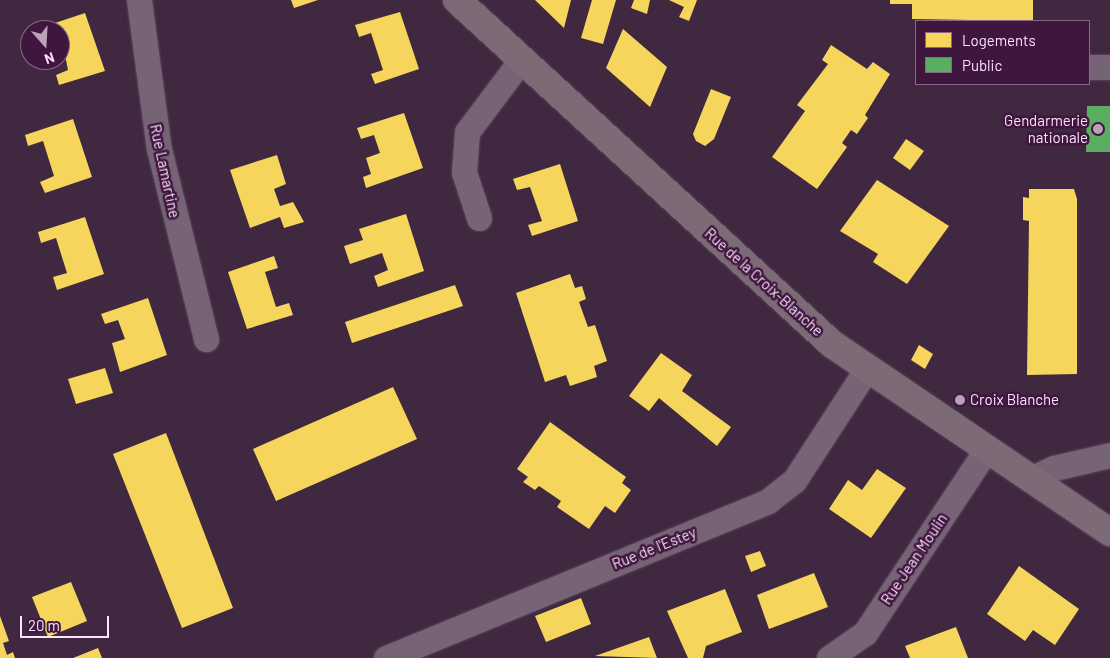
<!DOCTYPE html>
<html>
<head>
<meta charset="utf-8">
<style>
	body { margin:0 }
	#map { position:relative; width:1110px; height:658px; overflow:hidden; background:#402940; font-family:Barlow,sans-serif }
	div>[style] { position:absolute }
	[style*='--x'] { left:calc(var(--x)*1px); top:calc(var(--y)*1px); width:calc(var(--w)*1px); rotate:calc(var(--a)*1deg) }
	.homes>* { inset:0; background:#f6d55c }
	.public>* { inset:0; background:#5aae61 }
	.roads { filter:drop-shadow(0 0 1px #584558) drop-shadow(0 0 1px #584558) }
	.minor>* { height:25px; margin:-12.5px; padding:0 12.5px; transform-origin:12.5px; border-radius:12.5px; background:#766375 }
	.secondary>* { height:28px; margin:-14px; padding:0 14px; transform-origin:14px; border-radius:14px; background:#7c6a76 }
	.dots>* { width:14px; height:14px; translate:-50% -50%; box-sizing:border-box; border:2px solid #3e163e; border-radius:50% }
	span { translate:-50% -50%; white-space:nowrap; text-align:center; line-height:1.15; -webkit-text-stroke:5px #3e163e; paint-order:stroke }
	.poi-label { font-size:15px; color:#fde3fc }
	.right { translate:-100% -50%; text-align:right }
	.left { translate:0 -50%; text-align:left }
	.street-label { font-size:15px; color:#fde3fc }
	.legend { position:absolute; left:915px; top:20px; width:175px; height:65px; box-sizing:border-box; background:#3e163e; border:1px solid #8a688a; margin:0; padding:6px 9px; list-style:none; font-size:15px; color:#fde3fc }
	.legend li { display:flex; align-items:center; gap:10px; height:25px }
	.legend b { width:25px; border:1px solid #8a688a }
	.north { position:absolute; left:20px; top:20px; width:50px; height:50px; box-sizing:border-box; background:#3e163e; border:1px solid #8a688a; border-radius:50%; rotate:161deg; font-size:14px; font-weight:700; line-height:20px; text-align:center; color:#fde3fc }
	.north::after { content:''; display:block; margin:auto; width:18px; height:22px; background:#bba2ba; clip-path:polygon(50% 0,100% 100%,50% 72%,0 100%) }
	.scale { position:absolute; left:20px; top:616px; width:89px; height:22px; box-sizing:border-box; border:2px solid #fde3fc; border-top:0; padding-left:6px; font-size:15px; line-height:18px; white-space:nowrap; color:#fde3fc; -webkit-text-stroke:4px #3e163e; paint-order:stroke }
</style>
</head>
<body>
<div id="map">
	<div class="homes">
		<i style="clip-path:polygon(291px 0,318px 0,294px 8px)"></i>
		<i style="clip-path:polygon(535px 0,571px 0,564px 28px)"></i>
		<i style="clip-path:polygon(592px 0,616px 0,603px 44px,581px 38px)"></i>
		<i style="clip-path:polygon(634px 0,650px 0,647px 14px,631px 8px)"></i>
		<i style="clip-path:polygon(669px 0,697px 0,689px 21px,679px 17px,684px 7px)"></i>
		<i style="clip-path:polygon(890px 0,1033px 0,1033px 21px,912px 19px,912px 4px,890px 4px)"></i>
		<i style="clip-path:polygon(400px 12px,419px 69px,375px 84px,371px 74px,383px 70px,371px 33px,359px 37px,355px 25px)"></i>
		<i style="clip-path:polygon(85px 13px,105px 71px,59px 85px,56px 75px,68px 70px,60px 30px,40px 28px)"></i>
		<i style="clip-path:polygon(623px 29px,667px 67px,650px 107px,606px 68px)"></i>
		<i style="clip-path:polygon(831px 45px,867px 69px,873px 62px,890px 74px,865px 115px,868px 118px,857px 134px,851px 130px,842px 143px,847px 147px,817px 189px,772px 157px,805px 111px,797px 105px,828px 64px,822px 60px)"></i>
		<i style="clip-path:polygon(711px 89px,731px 97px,714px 139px,705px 146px,696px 141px,693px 134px)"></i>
		<i style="clip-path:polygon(404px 113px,423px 168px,366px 188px,363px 177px,371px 174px,366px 158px,380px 153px,374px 135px,361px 139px,357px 128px)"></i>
		<i style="clip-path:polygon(73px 119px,92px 177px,45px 193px,40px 182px,54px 176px,43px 141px,28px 146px,25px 135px)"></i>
		<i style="clip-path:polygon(906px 139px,924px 151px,910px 170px,893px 158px)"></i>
		<i style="clip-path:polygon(277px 155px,286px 184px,274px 189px,280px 206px,293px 202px,304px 222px,284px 228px,280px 217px,250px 228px,230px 170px)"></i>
		<i style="clip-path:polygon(560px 164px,578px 221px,532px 236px,528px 225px,542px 221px,530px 187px,517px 190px,513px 179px)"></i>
		<i style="clip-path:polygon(877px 180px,949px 226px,907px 284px,873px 262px,878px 254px,840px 231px)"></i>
		<i style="clip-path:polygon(1029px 189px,1074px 189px,1077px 199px,1077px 374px,1027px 375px,1029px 221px,1023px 220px,1023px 197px,1029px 198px)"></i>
		<i style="clip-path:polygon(406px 214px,424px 271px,378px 287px,374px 276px,388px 270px,382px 253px,350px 264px,344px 246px,363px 240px,359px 229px)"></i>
		<i style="clip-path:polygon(85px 217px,104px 274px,57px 290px,53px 277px,67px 273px,56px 238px,41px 243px,38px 232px)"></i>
		<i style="clip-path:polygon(274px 256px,278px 268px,265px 272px,276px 307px,289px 303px,293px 315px,247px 329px,228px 272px)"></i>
		<i style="clip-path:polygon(570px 274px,575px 288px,582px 286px,586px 299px,579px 302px,588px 327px,595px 325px,607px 361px,594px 366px,597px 377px,570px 386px,566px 375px,545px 382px,516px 293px)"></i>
		<i style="clip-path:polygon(455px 285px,463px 306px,352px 343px,345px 322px)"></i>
		<i style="clip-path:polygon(148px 298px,167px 355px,120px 372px,112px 343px,125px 339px,118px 320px,105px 324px,101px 314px)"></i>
		<i style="clip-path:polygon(919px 345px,933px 354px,925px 369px,911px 360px)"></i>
		<i style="clip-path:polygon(661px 353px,692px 375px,682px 391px,731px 427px,717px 446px,659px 398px,649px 411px,629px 396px)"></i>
		<i style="clip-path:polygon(105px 368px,113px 393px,76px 404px,68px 379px)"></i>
		<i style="clip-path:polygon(393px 387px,417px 439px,276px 501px,253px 449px)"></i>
		<i style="clip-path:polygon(550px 422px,626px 477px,622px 483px,631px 490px,615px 513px,605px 506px,589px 529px,557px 507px,561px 501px,539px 486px,535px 490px,523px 482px,528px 477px,517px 469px)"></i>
		<i style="clip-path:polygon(166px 433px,233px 608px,182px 628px,113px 454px)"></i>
		<i style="clip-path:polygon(877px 469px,906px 488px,871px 538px,829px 509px,848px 480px,862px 490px)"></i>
		<i style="clip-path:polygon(760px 551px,766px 566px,751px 572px,745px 556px)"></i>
		<i style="clip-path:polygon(1019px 566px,1079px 609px,1055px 645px,1033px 630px,1025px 641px,987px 614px)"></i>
		<i style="clip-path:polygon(814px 573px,828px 607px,769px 629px,757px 595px)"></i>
		<i style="clip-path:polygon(71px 582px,87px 621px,48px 637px,32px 597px)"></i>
		<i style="clip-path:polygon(725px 589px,742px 632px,706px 646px,703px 658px,688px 658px,667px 611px)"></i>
		<i style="clip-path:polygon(581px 598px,591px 624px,546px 642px,535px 616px)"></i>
		<i style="clip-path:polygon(0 616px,9px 641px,3px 643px,7px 655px,13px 652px,15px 658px,0 658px)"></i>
		<i style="clip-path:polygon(956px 627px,968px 658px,910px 658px,905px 646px)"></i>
		<i style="clip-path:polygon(649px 637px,657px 658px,595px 656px)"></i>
		<i style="clip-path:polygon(98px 648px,102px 658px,73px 658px)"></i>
	</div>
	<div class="public">
		<i style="clip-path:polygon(1087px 106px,1110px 106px,1110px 152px,1086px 152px)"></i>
	</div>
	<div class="roads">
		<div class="minor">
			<i style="--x:139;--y:0;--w:150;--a:82.4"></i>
			<i style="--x:159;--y:149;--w:196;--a:76.1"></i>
			<i style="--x:1089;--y:67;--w:21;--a:0"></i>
			<i style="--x:479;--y:218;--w:48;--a:-108.1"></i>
			<i style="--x:464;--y:172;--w:40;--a:-85.7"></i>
			<i style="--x:467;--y:132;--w:90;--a:-53.1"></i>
			<i style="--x:1030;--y:479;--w:26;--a:-25"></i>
			<i style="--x:1054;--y:468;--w:57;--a:-13.1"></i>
			<i style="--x:386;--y:658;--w:413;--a:-22.3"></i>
			<i style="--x:768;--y:501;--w:33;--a:-38"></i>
			<i style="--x:794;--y:481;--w:132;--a:-57"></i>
			<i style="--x:829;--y:658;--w:44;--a:-34.8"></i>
			<i style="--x:865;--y:633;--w:221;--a:-56.5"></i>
		</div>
		<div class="secondary">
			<i style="--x:457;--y:0;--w:509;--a:42.53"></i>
			<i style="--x:832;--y:344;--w:336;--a:34.1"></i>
		</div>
	</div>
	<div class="dots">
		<i style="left:1098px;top:129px;background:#bba2ba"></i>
		<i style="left:960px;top:400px;background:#bba2ba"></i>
	</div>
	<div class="poi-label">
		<span class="right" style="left:1088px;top:129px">Gendarmerie<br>nationale</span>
		<span class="left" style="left:970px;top:400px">Croix Blanche</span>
	</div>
	<div class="street-label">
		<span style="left:165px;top:171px;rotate:78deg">Rue Lamartine</span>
		<span style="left:764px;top:282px;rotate:42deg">Rue de la Croix-Blanche</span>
		<span style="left:654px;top:548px;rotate:-22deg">Rue de l'Estey</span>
		<span style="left:914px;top:559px;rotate:-56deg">Rue Jean Moulin</span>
	</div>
	<ul class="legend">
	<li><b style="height:14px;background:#f6d55c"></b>Logements</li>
	<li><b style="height:14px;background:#5aae61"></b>Public</li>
	</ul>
	<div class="north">N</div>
	<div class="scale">20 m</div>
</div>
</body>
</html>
